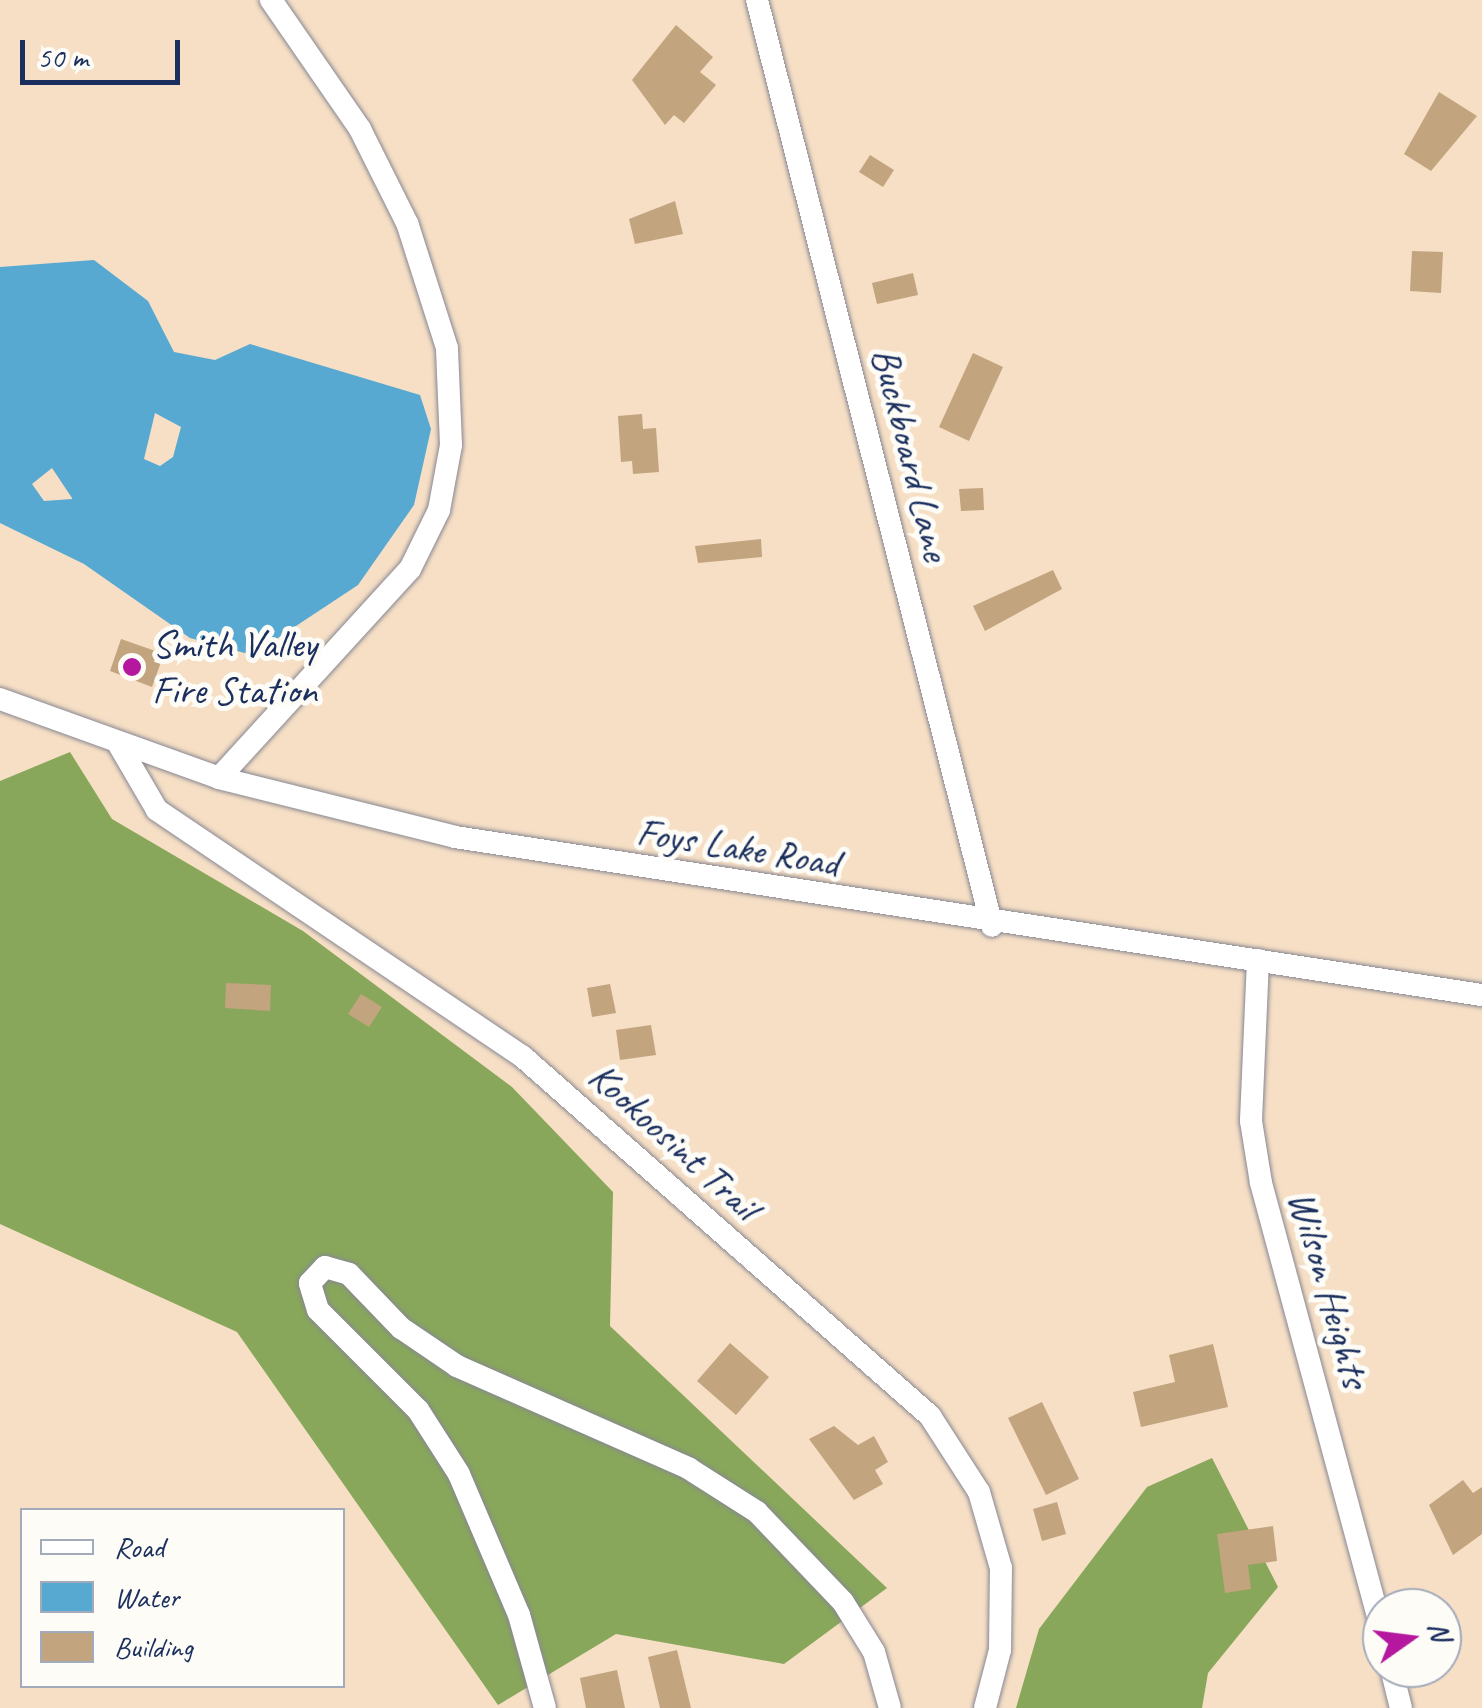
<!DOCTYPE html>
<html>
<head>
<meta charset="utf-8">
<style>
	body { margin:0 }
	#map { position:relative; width:1482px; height:1708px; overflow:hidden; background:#f6dfc5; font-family:Caveat,sans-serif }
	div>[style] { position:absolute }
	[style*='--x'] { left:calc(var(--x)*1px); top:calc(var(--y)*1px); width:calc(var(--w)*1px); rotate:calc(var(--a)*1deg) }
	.forest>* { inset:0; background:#88a75b }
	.water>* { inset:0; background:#58a9d2 }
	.building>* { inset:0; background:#c2a47e }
	.roads { filter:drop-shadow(0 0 2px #888792) drop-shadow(0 0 2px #888792) }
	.minor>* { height:22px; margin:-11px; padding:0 11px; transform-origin:11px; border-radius:11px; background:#fff }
	.dots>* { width:28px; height:28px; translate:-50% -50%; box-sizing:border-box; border:5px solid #fdfcf7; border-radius:50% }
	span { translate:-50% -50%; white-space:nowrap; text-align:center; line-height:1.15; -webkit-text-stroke:10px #fdfcf7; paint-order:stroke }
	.street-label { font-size:40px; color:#1b2f5e }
	.poi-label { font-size:40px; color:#1b2f5e }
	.left { translate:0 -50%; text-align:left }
	.legend { position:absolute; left:20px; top:1508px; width:325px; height:180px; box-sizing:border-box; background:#fdfcf7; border:2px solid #a3aaba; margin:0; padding:12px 18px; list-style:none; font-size:30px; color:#1b2f5e }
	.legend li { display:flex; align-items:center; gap:20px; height:50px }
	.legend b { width:50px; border:2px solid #a3aaba }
	.north { position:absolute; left:1362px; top:1588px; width:100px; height:100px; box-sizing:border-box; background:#fdfcf7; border:2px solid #a3aaba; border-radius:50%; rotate:76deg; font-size:28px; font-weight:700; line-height:40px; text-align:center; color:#1b2f5e }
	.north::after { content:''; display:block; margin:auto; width:35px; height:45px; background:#b5179e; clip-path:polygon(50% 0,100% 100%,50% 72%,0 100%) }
	.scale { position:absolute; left:20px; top:40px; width:160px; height:45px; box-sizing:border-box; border:5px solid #1b2f5e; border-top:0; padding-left:12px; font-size:30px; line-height:35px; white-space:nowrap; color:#1b2f5e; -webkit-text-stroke:8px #fdfcf7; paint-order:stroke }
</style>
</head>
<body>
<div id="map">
	<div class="forest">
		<i style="clip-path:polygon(70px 752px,112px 819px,303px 931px,512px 1087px,613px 1192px,610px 1326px,887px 1588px,784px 1664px,616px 1634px,498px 1705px,237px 1332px,0 1224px,0 781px)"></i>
		<i style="clip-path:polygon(1212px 1458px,1278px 1587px,1208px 1673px,1202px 1708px,1016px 1708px,1039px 1629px,1147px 1487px)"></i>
	</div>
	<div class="water">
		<i style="clip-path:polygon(evenodd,94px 260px,148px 301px,174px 352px,215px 360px,250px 344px,420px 395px,431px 429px,414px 505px,358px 585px,252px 655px,190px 638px,84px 564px,0 523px,0 267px,94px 260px,155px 413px,181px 427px,173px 457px,160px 466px,144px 459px,155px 413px,94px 260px,52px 468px,72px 498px,72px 499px,44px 501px,32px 484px,52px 468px)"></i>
	</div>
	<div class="building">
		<i style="clip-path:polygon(676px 25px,713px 57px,700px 72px,716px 85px,684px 123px,674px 115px,665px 125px,632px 80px)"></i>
		<i style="clip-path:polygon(1439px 92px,1477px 116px,1431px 171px,1404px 154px)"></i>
		<i style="clip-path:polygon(870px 155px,894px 170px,883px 187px,859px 172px)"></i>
		<i style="clip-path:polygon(675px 201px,683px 234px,635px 244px,629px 219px)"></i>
		<i style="clip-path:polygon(1412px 251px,1443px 252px,1441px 293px,1410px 291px)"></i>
		<i style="clip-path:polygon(913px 273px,918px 295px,877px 304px,872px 283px)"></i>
		<i style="clip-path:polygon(973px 353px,1003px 367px,969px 441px,939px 427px)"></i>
		<i style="clip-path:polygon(642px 414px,643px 429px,656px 428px,659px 472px,633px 474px,632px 461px,621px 462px,618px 416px)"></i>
		<i style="clip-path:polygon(983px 488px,984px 510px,961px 511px,959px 489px)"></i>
		<i style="clip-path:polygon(761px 539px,762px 557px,698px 563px,695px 546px)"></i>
		<i style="clip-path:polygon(1053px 570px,1062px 589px,985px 631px,973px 606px)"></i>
		<i style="clip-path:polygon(121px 639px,164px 654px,152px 687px,110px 671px)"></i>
		<i style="clip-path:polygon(226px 983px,271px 985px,270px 1011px,225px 1008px)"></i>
		<i style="clip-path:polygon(610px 984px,616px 1013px,592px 1017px,587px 988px)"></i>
		<i style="clip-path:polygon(361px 994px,382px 1007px,369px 1027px,348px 1014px)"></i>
		<i style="clip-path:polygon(651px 1025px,656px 1055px,620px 1060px,616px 1030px)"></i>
		<i style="clip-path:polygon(730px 1343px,769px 1377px,736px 1415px,697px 1381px)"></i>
		<i style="clip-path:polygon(1213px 1344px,1228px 1407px,1141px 1427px,1133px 1392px,1175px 1382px,1169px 1355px)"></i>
		<i style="clip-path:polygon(1042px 1402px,1079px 1479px,1046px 1495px,1008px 1418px)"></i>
		<i style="clip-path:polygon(834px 1426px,858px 1445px,874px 1436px,888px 1462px,875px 1470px,883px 1484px,854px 1500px,809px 1439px)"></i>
		<i style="clip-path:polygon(1463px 1480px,1473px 1493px,1482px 1487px,1482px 1534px,1453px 1555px,1429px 1505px)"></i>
		<i style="clip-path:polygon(1057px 1502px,1066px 1534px,1042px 1541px,1033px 1509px)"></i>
		<i style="clip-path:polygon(1273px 1526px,1277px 1561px,1248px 1565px,1251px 1589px,1225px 1593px,1217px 1534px)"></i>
		<i style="clip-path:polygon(677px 1650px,691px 1708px,660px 1708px,648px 1657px)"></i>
		<i style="clip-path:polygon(617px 1670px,625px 1708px,586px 1708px,580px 1678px)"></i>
	</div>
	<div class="roads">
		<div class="minor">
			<i style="--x:757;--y:0;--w:955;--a:75.76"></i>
			<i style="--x:0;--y:699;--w:233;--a:19.8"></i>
			<i style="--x:219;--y:778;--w:243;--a:14"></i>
			<i style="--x:455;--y:837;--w:1039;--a:8.75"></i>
			<i style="--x:119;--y:745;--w:75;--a:59.7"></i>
			<i style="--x:157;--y:810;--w:442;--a:34"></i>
			<i style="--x:523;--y:1057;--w:543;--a:41.41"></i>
			<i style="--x:930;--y:1416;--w:90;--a:57.2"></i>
			<i style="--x:979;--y:1492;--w:79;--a:73.9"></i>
			<i style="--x:1001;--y:1568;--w:82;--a:90.7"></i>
			<i style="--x:1000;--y:1650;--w:60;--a:104.5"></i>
			<i style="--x:219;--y:778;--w:283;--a:-47.6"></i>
			<i style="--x:410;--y:569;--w:66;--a:-63.8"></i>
			<i style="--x:439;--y:510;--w:66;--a:-79.5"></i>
			<i style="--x:451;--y:445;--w:97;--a:-92.4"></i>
			<i style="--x:447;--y:348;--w:131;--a:-107.7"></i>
			<i style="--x:407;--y:223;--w:105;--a:-116.6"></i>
			<i style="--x:360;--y:129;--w:157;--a:-124.6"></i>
			<i style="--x:1258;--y:960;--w:161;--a:92.5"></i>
			<i style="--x:1251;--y:1121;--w:63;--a:80.8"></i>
			<i style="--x:1261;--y:1183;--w:465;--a:74.9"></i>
			<i style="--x:1391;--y:1668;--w:41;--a:76"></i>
			<i style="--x:545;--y:1708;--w:97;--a:-105.6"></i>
			<i style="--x:519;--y:1615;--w:153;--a:-113.1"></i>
			<i style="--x:459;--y:1474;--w:76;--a:-122.6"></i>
			<i style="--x:418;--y:1410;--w:141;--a:-135"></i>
			<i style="--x:318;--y:1310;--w:28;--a:-107"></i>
			<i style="--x:310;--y:1283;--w:22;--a:-47"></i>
			<i style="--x:325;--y:1267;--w:25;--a:16"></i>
			<i style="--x:349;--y:1274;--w:75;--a:46.1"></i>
			<i style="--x:401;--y:1328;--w:68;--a:34.2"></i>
			<i style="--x:457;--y:1366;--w:253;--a:23.8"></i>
			<i style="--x:688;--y:1468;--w:82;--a:32.5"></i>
			<i style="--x:757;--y:1512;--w:124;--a:46.3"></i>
			<i style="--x:843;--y:1602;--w:59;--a:58.2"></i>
			<i style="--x:874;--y:1652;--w:58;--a:74.1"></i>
		</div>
	</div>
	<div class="dots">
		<i style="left:132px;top:667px;background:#b5179e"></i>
	</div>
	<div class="street-label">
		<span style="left:911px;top:454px;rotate:76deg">Buckboard Lane</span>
		<span style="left:738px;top:847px;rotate:9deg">Foys Lake Road</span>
		<span style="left:674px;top:1141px;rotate:42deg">Kookoosint Trail</span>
		<span style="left:1329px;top:1289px;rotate:74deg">Wilson Heights</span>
	</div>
	<div class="poi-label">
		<span class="left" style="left:152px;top:667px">Smith Valley<br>Fire Station</span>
	</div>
	<ul class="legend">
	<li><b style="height:12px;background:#fff"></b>Road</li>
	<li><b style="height:28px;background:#58a9d2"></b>Water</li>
	<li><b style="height:28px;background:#c2a47e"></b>Building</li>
	</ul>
	<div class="north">N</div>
	<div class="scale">50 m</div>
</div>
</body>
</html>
